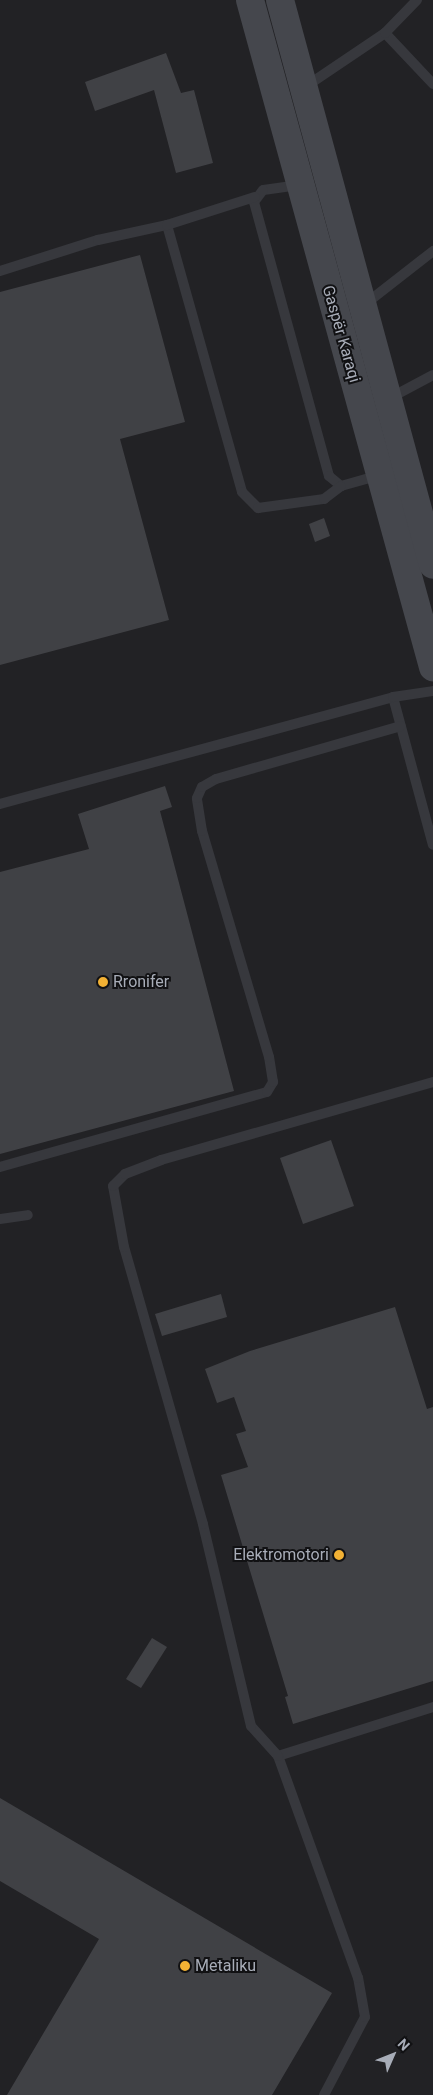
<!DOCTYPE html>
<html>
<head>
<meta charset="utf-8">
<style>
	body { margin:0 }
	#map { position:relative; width:433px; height:2095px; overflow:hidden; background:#161618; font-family:Roboto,sans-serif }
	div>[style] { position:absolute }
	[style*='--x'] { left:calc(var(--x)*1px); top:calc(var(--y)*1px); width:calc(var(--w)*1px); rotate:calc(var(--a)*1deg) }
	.built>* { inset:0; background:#222225 }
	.building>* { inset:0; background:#404145 }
	.service>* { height:10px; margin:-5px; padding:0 5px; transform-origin:5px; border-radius:5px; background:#37383d }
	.secondary>* { height:28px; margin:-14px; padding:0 14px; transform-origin:14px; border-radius:14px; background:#45474d }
	.dots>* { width:14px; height:14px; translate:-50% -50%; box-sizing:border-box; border:2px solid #111113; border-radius:50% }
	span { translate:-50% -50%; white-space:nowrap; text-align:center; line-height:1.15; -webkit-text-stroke:4px #111113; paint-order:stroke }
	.street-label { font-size:16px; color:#a8adb8 }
	.poi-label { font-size:16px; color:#a8adb8 }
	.left { translate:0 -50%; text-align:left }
	.right { translate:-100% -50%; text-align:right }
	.north { position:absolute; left:368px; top:2030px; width:50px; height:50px; -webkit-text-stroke:4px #111113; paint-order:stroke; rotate:46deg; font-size:14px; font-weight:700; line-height:20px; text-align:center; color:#a8adb8 }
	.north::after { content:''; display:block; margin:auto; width:18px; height:22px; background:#a8adb8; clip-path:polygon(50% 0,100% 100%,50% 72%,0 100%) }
</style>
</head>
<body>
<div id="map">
	<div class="built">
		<i style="clip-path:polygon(0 0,433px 0,433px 2095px,0 2095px)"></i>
	</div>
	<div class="building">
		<i style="clip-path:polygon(166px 53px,181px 93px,194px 90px,213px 163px,176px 173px,154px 90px,95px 111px,85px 82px)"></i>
		<i style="clip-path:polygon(140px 255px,185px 422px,120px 439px,169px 620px,0 665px,0 292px)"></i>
		<i style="clip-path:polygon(324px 518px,330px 536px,315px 542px,309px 524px)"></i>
		<i style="clip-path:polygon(165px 786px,172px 807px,160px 811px,234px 1091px,0 1154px,0 872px,89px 849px,78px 814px)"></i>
		<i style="clip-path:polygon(331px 1140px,354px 1206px,303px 1224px,280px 1158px)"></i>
		<i style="clip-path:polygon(221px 1294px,227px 1317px,162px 1336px,155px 1314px)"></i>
		<i style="clip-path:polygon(395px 1307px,427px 1409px,433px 1407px,433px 1681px,293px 1724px,285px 1697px,288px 1696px,221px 1475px,248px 1467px,236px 1434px,246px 1431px,234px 1397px,217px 1403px,205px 1369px,250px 1351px)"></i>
		<i style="clip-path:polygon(152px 1638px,167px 1647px,141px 1688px,126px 1679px)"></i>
		<i style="clip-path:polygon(0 1798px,332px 1993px,272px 2095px,7px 2095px,99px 1939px,0 1881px)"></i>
	</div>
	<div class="service">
		<i style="--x:385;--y:33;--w:70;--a:46.7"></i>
		<i style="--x:305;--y:87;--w:97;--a:-34"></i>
		<i style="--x:385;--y:33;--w:46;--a:-45.9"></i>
		<i style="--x:299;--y:185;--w:36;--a:172"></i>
		<i style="--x:263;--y:190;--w:15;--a:127"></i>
		<i style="--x:254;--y:202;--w:284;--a:74.7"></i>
		<i style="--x:329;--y:476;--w:16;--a:40"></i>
		<i style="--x:341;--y:486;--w:41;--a:-15.8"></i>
		<i style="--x:167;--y:225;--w:277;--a:74.3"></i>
		<i style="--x:242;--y:492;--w:23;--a:45"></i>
		<i style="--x:258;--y:508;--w:67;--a:-7.8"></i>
		<i style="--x:324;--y:499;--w:21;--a:-37"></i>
		<i style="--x:0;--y:271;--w:103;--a:-17.6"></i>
		<i style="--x:98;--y:240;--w:71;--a:-12.3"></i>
		<i style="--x:167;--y:225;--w:92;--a:-17.7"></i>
		<i style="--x:364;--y:305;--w:88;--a:-38"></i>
		<i style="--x:388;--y:399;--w:51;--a:-28.1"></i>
		<i style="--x:393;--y:697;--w:153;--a:74.9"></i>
		<i style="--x:0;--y:804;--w:407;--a:-15.2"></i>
		<i style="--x:393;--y:697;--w:40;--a:-8.5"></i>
		<i style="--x:0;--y:1167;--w:277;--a:-15.7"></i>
		<i style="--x:267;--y:1092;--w:12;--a:-59"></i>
		<i style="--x:273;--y:1082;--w:25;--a:-99"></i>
		<i style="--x:269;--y:1057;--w:236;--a:-106.5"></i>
		<i style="--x:202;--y:831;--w:33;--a:-99"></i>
		<i style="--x:197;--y:798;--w:12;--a:-66"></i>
		<i style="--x:202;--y:787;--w:16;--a:-30"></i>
		<i style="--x:216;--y:779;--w:192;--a:-16"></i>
		<i style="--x:0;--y:1219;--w:28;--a:-8"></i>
		<i style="--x:278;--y:1756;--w:163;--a:-17.5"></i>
		<i style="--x:324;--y:2095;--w:88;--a:-62.3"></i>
		<i style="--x:365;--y:2017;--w:40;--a:-100"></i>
		<i style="--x:358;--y:1978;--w:236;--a:-109.8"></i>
		<i style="--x:278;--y:1756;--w:40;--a:-132"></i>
		<i style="--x:251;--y:1726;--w:208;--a:-103.4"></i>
		<i style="--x:203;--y:1524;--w:288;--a:-105.9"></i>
		<i style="--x:124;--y:1247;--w:62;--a:-100.2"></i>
		<i style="--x:113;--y:1186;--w:17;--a:-45"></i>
		<i style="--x:125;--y:1174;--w:39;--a:-21"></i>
		<i style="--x:161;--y:1160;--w:283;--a:-16"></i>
	</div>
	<div class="secondary">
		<i style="--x:250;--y:0;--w:692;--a:74.66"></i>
		<i style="--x:280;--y:0;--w:585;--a:74.85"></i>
	</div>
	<div class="dots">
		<i style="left:103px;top:982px;background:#f2b134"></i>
		<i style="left:339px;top:1555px;background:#f2b134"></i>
		<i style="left:185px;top:1966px;background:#f2b134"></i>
	</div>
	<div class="street-label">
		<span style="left:341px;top:334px;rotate:74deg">Gaspër Karaqi</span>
	</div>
	<div class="poi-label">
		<span class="left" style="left:113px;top:982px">Rronifer</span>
		<span class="right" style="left:329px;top:1555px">Elektromotori</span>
		<span class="left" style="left:195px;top:1966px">Metaliku</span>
	</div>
	<div class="north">N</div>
</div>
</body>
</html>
